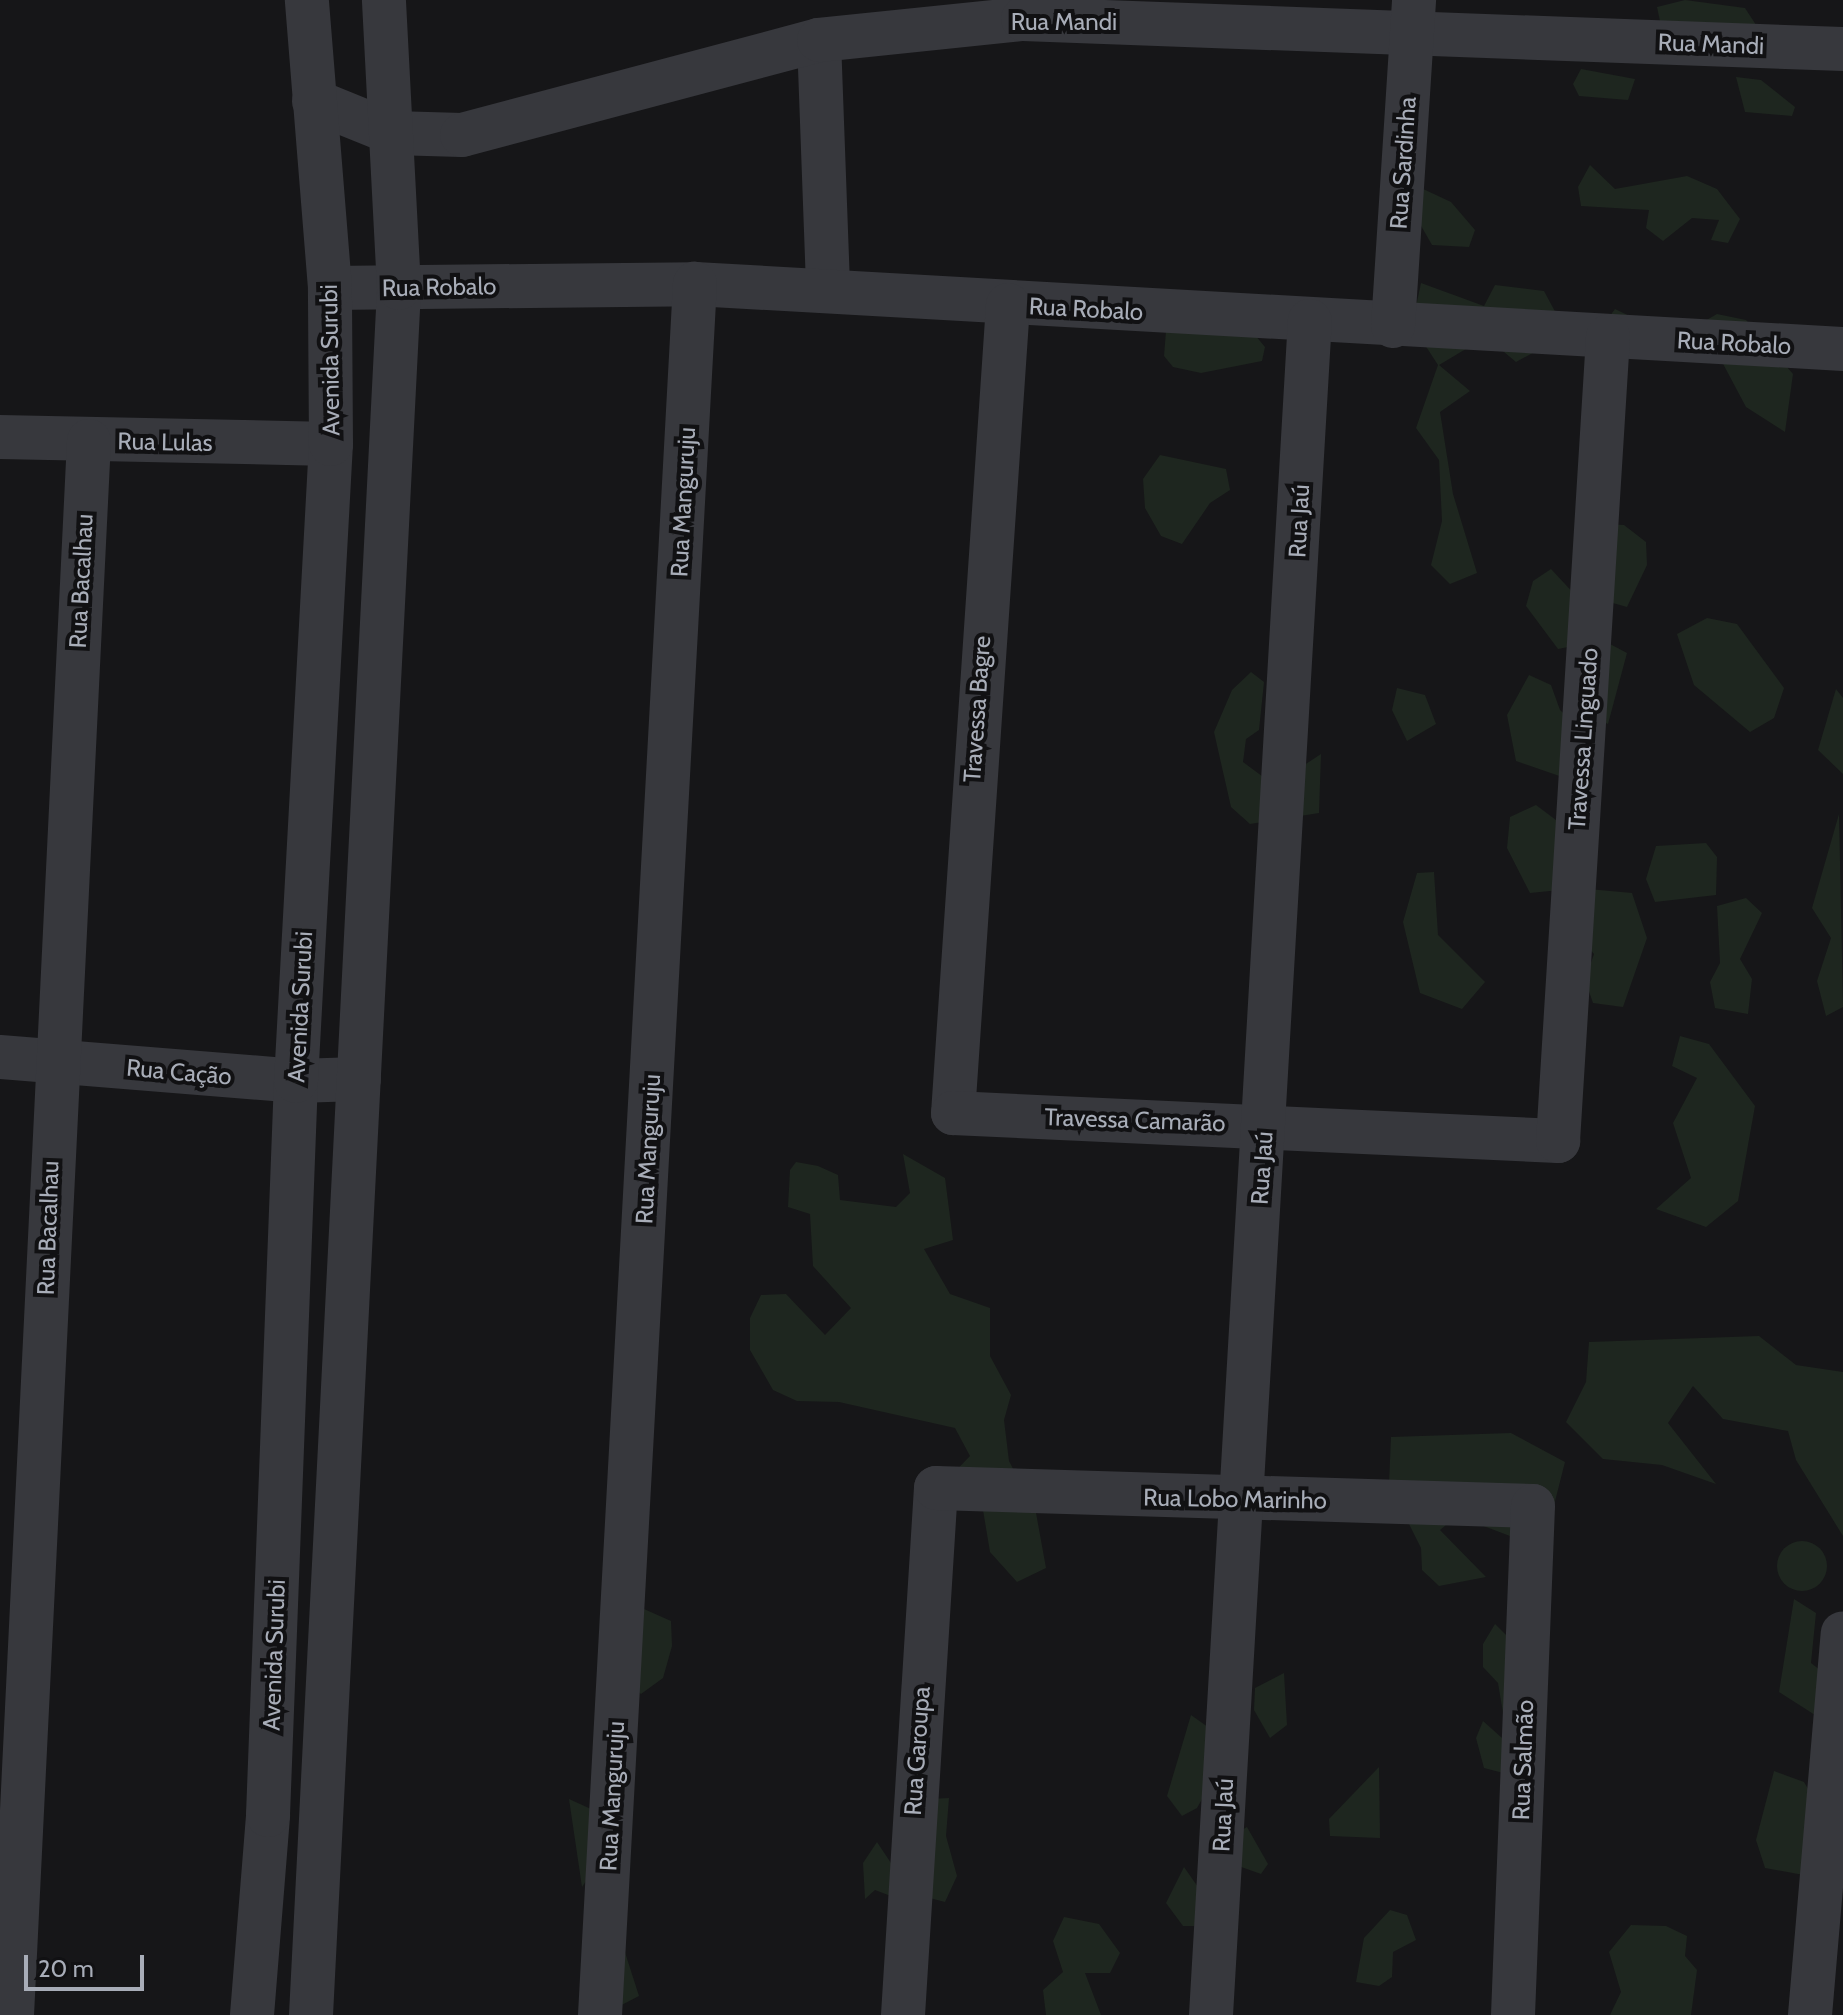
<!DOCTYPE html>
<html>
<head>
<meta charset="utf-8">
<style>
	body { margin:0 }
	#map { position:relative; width:1843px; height:2015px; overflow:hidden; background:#161618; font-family:Cabin,sans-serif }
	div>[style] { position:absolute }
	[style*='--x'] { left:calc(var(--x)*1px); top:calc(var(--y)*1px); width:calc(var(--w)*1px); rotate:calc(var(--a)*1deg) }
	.green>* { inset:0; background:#1e261f }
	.round { border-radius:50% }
	.minor>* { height:44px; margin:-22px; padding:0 22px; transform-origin:22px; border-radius:22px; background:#37383d }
	.tertiary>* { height:44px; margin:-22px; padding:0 22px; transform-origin:22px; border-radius:22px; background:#37383d }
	span { translate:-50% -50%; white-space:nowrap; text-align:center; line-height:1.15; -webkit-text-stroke:8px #111113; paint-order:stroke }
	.street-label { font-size:24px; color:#a8adb8 }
	.scale { position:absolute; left:24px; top:1955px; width:120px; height:36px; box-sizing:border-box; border:4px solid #a8adb8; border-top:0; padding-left:10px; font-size:24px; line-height:28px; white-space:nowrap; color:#a8adb8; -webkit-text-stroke:6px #111113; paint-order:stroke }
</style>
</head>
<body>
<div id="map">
	<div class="green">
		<i style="clip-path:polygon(1685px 0,1745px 8px,1760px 31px,1661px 26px,1657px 7px)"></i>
		<i style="clip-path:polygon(1581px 69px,1635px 79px,1628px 100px,1579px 96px,1573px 84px)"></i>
		<i style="clip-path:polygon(1736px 77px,1761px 80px,1795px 107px,1792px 116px,1745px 112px)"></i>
		<i style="clip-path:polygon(1590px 165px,1615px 189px,1687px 176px,1717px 189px,1740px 219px,1728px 243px,1711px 240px,1719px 220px,1692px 218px,1663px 241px,1646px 228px,1649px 210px,1581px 206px,1578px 187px)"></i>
		<i style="clip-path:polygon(1421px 188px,1451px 202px,1475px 230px,1469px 247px,1432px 245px,1420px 224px)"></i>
		<i style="clip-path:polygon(1421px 283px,1484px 306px,1495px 285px,1544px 291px,1558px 317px,1553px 342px,1516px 362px,1486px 337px,1439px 365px,1470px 391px,1440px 412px,1453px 494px,1477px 573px,1450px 584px,1431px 565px,1442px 521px,1439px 460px,1416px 428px,1438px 365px,1412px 325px)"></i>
		<i style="clip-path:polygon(1615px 309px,1675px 338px,1717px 314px,1746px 320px,1793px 374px,1785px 432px,1746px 407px,1721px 360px,1606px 321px)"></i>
		<i style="clip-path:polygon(1250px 329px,1265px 347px,1262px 361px,1201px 373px,1173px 367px,1164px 356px,1166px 331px)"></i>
		<i style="clip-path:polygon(1160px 455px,1226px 469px,1230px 490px,1210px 503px,1182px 544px,1161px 536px,1145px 508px,1143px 479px)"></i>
		<i style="clip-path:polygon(1606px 524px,1624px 525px,1646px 542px,1647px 565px,1627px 607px,1602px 600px)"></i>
		<i style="clip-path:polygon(1551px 569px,1592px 613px,1583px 644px,1558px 649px,1526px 606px,1533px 581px)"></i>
		<i style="clip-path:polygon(1707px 618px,1737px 624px,1784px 688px,1774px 718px,1750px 732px,1694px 685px,1677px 634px)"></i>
		<i style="clip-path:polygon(1610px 644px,1627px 653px,1608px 724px,1591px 716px)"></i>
		<i style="clip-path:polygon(1251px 672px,1264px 682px,1259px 730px,1246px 739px,1243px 762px,1274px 785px,1321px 754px,1319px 813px,1250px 824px,1231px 807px,1214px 732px,1232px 690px)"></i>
		<i style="clip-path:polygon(1529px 675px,1551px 685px,1560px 710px,1583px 731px,1571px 780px,1516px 761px,1507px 715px)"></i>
		<i style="clip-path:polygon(1397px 688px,1425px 695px,1436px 724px,1407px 741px,1392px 710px)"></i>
		<i style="clip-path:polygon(1836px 689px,1843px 698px,1843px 774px,1818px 750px)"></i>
		<i style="clip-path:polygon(1536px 805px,1576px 835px,1588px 889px,1632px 893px,1647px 938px,1623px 1007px,1593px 1003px,1585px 980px,1594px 954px,1574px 931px,1560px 890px,1530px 893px,1507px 848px,1510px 817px)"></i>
		<i style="clip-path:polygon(1839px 814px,1843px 1007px,1826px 1016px,1817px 981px,1831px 938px,1812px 908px)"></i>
		<i style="clip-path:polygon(1706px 843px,1717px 857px,1716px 895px,1655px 902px,1646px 879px,1656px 846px)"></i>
		<i style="clip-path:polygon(1434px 872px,1438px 935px,1485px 982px,1462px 1009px,1420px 993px,1403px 922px,1417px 873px)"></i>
		<i style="clip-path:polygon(1746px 898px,1762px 913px,1740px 959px,1752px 979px,1748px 1014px,1715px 1008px,1710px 982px,1720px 963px,1717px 906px)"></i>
		<i style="clip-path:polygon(1680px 1036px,1709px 1044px,1755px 1106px,1738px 1201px,1706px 1227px,1656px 1209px,1691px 1178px,1673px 1123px,1697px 1078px,1672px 1066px)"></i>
		<i style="clip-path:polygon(903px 1154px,945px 1178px,953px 1240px,924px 1249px,950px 1294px,990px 1308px,990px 1356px,1011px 1395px,1004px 1420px,1009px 1461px,1036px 1513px,1046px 1568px,1017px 1582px,990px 1552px,983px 1510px,943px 1484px,970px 1456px,955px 1428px,839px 1402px,797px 1401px,773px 1390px,750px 1350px,750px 1318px,761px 1295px,786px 1294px,825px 1335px,851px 1308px,813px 1266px,810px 1214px,788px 1207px,790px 1170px,796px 1162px,818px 1166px,838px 1175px,840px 1200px,896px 1207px,910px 1193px)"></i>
		<i style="clip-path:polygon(1759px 1336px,1796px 1365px,1843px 1372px,1843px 1536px,1796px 1460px,1788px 1431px,1723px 1419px,1693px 1386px,1668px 1423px,1716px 1484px,1662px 1465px,1603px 1459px,1566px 1422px,1586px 1382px,1589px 1342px)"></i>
		<i style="clip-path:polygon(1511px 1433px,1565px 1462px,1552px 1513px,1510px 1536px,1457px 1516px,1440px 1530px,1486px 1577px,1439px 1586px,1422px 1570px,1421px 1548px,1389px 1484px,1391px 1437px)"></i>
		<i class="round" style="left:1777px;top:1541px;width:50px;height:50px"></i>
		<i style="clip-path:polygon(1794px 1599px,1816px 1613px,1811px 1663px,1830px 1678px,1815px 1715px,1779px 1692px)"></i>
		<i style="clip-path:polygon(644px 1609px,671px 1621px,672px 1646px,663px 1678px,641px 1694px,606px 1665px)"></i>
		<i style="clip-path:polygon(1495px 1624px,1518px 1647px,1503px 1713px,1498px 1683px,1483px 1667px,1483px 1644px)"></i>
		<i style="clip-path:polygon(1284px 1673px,1287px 1725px,1270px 1738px,1254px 1710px,1255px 1688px)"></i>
		<i style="clip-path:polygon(1191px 1715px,1215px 1732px,1215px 1776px,1197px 1808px,1182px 1816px,1167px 1796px)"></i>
		<i style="clip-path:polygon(1483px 1721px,1520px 1754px,1515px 1776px,1484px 1768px,1476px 1738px)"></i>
		<i style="clip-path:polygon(1379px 1767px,1380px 1838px,1330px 1836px,1329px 1819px)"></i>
		<i style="clip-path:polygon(1774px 1771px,1804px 1782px,1825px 1818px,1809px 1876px,1765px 1868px,1756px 1840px)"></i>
		<i style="clip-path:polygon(949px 1798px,946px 1836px,957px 1876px,945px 1902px,926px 1897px,928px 1799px)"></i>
		<i style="clip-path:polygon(569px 1799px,591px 1809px,609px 1847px,582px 1887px)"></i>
		<i style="clip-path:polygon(1247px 1827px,1268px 1864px,1261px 1874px,1230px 1863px,1226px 1839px)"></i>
		<i style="clip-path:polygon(877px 1842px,893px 1866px,896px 1898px,875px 1890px,865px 1899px,863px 1863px)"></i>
		<i style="clip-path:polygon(1184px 1867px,1205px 1897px,1194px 1926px,1183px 1926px,1166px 1903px)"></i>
		<i style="clip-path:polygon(1390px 1910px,1407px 1915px,1416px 1940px,1393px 1952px,1392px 1977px,1379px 1986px,1356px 1982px,1364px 1938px)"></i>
		<i style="clip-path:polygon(1064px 1917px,1099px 1924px,1120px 1953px,1110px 1973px,1085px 1973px,1101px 2015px,1046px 2015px,1043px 1990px,1063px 1972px,1053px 1941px)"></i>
		<i style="clip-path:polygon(1631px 1925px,1666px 1926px,1687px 1936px,1685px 1956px,1697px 1970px,1691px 2015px,1610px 2015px,1621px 1992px,1609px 1952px)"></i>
		<i style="clip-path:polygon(622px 1943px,639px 1996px,610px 2011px)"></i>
	</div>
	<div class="minor">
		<i style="--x:819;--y:40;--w:251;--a:87.9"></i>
		<i style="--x:314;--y:101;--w:85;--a:22.1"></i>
		<i style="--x:393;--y:133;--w:69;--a:1.7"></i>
		<i style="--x:462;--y:135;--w:369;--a:-14.9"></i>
		<i style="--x:819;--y:40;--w:205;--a:-5.9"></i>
		<i style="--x:1023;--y:19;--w:821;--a:2.1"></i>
		<i style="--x:330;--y:288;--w:365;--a:-0.6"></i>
		<i style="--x:695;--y:284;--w:1150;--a:3.24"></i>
		<i style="--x:1008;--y:305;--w:810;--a:93.89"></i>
		<i style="--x:953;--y:1113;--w:606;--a:2.65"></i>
		<i style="--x:1558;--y:1141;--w:806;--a:-86.44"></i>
		<i style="--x:1393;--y:326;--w:327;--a:-86.3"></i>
		<i style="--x:0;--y:437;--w:331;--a:1.2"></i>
		<i style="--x:0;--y:1057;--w:297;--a:4.6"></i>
		<i style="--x:296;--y:1081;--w:63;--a:-1.8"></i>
		<i style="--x:12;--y:2015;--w:1576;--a:-87.2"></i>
		<i style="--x:600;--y:2015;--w:1734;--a:-86.86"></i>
		<i style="--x:903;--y:2015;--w:528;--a:-86.42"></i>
		<i style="--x:936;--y:1488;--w:597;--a:1.73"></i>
		<i style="--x:1533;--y:1506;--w:509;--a:92.25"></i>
		<i style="--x:1211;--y:2015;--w:1697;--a:-86.66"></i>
		<i style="--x:1810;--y:2015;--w:383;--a:-85.1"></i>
	</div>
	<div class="tertiary">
		<i style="--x:252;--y:2015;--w:201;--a:-85.4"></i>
		<i style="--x:268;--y:1815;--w:735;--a:-87.82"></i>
		<i style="--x:296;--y:1081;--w:638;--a:-86.86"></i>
		<i style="--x:331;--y:444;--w:156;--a:-90.4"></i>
		<i style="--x:330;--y:288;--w:289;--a:-94.6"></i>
		<i style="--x:311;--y:2015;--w:1729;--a:-87.08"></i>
		<i style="--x:399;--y:288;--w:288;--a:-93"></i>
	</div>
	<div class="street-label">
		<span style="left:1064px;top:22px">Rua Mandi</span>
		<span style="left:1711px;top:44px;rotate:2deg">Rua Mandi</span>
		<span style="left:1403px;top:163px;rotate:-86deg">Rua Sardinha</span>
		<span style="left:439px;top:287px;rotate:-1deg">Rua Robalo</span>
		<span style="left:1086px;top:309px;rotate:3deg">Rua Robalo</span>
		<span style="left:1734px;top:343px;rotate:3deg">Rua Robalo</span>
		<span style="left:330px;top:360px;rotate:-91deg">Avenida Surubi</span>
		<span style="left:165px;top:442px;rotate:1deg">Rua Lulas</span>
		<span style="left:683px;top:502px;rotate:-87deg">Rua Manguruju</span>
		<span style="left:1299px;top:521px;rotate:-87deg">Rua Jaú</span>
		<span style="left:81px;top:581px;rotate:-87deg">Rua Bacalhau</span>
		<span style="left:977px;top:709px;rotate:-86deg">Travessa Bagre</span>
		<span style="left:1583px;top:739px;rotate:-86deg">Travessa Linguado</span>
		<span style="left:300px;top:1007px;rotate:-87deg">Avenida Surubi</span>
		<span style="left:179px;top:1072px;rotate:5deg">Rua Cação</span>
		<span style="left:1135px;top:1120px;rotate:2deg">Travessa Camarão</span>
		<span style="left:648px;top:1149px;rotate:-87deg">Rua Manguruju</span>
		<span style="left:1262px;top:1168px;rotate:-86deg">Rua Jaú</span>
		<span style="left:48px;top:1228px;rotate:-88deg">Rua Bacalhau</span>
		<span style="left:1235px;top:1499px;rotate:1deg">Rua Lobo Marinho</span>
		<span style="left:274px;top:1655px;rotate:-88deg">Avenida Surubi</span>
		<span style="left:917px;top:1751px;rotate:-86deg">Rua Garoupa</span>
		<span style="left:1523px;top:1760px;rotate:-88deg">Rua Salmão</span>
		<span style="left:612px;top:1796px;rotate:-87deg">Rua Manguruju</span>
		<span style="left:1223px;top:1815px;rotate:-87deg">Rua Jaú</span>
	</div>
	<div class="scale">20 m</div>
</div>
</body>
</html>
